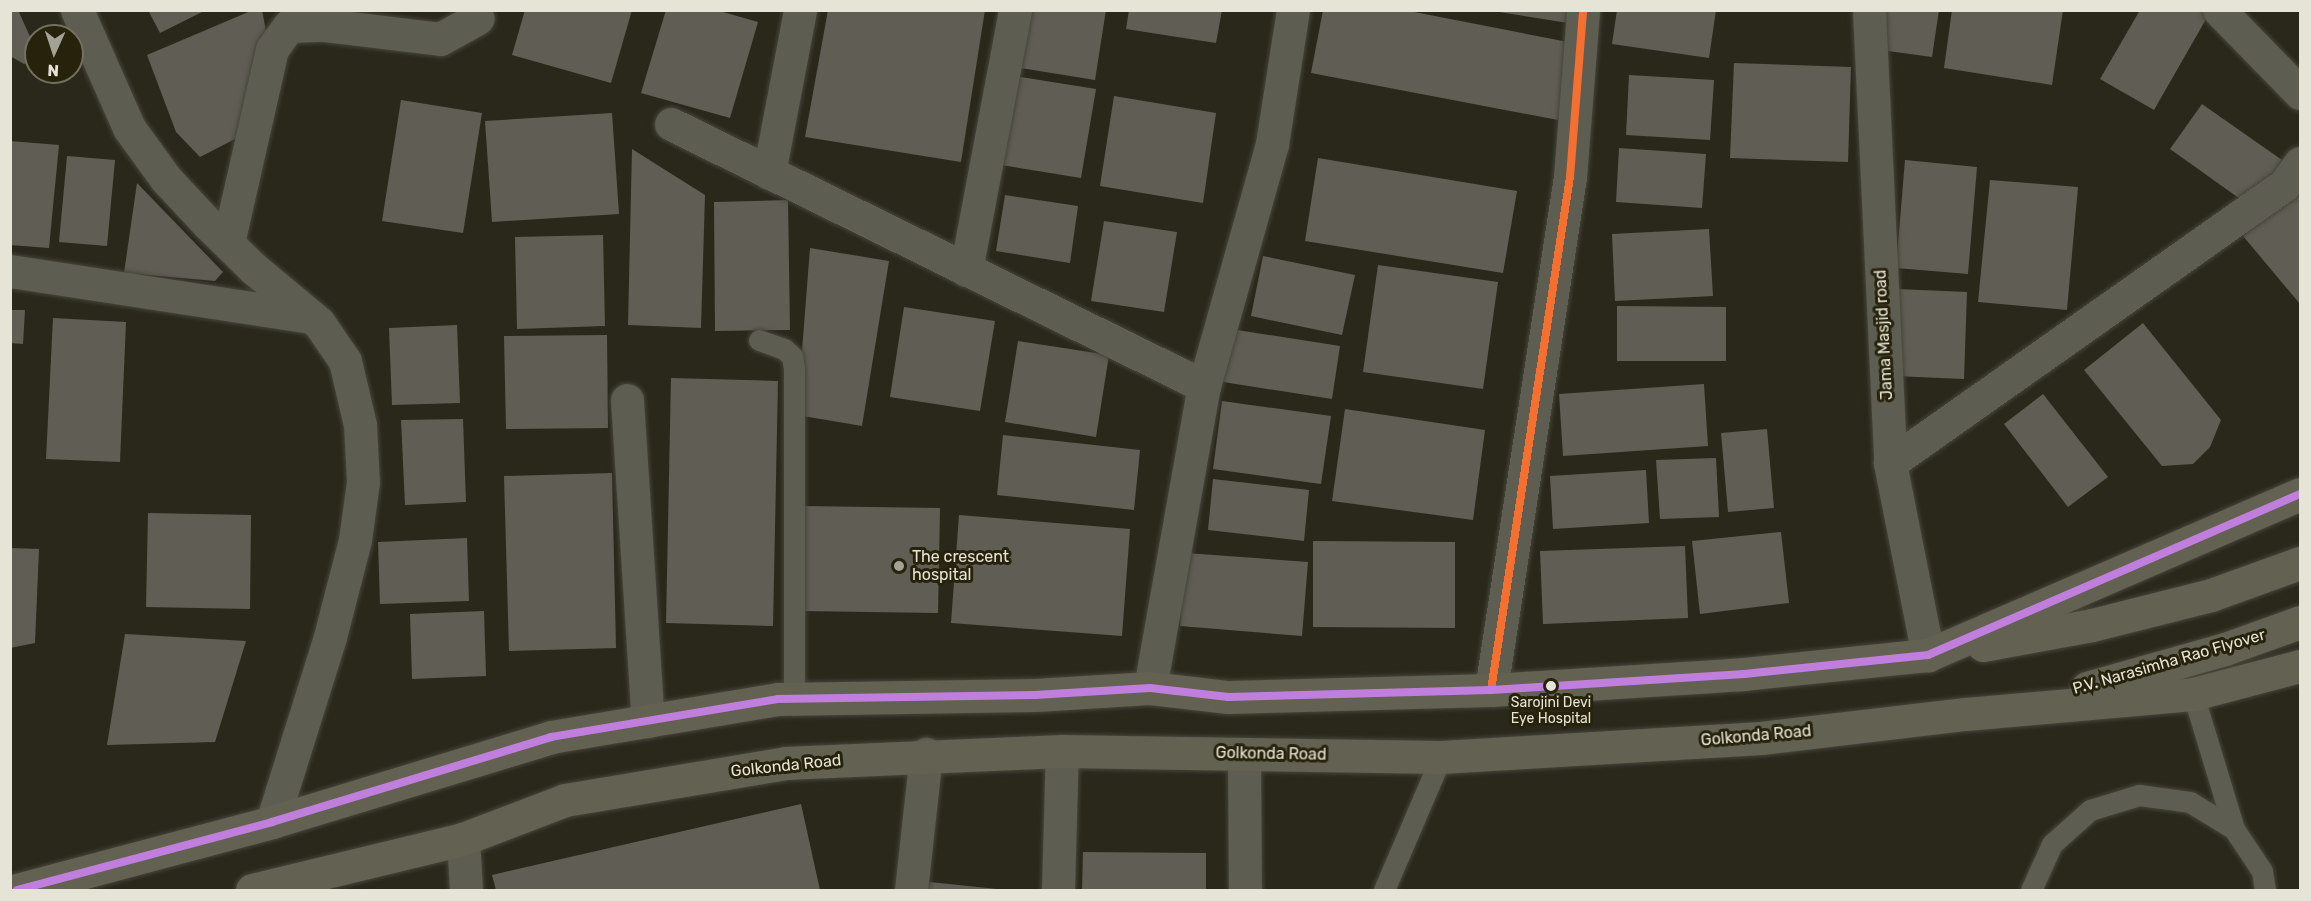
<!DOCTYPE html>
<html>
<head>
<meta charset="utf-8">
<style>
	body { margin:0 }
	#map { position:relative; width:2311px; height:901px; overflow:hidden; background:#2a281b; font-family:Rubik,sans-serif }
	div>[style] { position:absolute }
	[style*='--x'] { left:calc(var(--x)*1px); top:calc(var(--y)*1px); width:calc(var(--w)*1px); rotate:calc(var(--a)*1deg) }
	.building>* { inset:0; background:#605e54 }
	.roads { filter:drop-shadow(0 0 2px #46453b) drop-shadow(0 0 2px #46453b) }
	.lane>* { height:21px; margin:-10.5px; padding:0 10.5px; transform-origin:10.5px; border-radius:10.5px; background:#5e5d52 }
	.street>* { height:33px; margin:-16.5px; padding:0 16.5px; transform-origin:16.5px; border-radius:16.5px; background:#5e5d52 }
	.highway>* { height:33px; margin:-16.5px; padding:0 16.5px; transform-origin:16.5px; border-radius:16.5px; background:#636152 }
	.bus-1>* { height:8px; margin:-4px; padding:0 4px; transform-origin:4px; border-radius:4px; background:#f46f30 }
	.bus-2>* { height:8px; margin:-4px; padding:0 4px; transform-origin:4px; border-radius:4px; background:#c07fdc }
	.dots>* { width:16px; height:16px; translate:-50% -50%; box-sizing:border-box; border:3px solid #26220c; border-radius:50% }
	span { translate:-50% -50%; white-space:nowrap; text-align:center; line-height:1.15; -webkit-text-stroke:6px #26220c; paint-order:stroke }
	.bus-label { font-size:14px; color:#e6e4d6 }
	.street-label { font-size:16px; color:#e6e4d6 }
	.poi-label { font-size:16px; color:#e6e4d6 }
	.left { translate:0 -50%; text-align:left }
	.frame { position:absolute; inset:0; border:12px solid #e6e4d6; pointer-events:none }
	.north { position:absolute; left:24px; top:24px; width:60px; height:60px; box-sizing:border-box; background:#26220c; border:2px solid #73705d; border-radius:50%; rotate:183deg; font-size:16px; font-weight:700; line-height:24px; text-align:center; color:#e6e4d6 }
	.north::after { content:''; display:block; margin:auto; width:21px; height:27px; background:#a4a295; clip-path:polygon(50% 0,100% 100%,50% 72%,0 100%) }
</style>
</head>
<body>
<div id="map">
	<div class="building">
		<i style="clip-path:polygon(10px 10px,18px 10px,36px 50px,36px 59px,24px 64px,10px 56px)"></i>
		<i style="clip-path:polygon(148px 10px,206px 10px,160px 33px)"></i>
		<i style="clip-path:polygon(253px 10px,262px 10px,268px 42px,241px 136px,200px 157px,176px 132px,147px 55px)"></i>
		<i style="clip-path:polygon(525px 10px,632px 10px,611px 83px,512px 55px)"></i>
		<i style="clip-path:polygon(666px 10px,716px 10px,758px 22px,730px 118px,641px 93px)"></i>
		<i style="clip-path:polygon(828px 10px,985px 10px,961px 162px,805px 137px)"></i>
		<i style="clip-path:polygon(1017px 10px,1106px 10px,1095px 80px,1008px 66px)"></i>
		<i style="clip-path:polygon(1129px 10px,1222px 10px,1216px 43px,1126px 29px)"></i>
		<i style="clip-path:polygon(1323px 10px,1404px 10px,1573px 43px,1558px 120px,1311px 73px)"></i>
		<i style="clip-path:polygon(1487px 10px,1570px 10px,1568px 23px)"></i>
		<i style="clip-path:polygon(1617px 10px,1716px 10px,1709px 58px,1612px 44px)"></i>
		<i style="clip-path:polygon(1878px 10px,1939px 10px,1932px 57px,1873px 49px)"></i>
		<i style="clip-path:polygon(1952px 10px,2063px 10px,2052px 85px,1944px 68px)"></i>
		<i style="clip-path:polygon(2140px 10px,2203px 10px,2209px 14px,2154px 110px,2100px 79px)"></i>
		<i style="clip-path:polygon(1734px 63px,1851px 67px,1848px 162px,1730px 158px)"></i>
		<i style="clip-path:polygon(1629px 75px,1714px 80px,1710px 140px,1626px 135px)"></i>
		<i style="clip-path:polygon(1015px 76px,1096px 89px,1081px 178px,1001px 165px)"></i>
		<i style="clip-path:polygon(1114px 96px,1216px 113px,1203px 203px,1100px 186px)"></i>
		<i style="clip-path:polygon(401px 100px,482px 113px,463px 233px,382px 221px)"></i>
		<i style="clip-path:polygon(2202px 104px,2282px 160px,2250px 206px,2170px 149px)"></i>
		<i style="clip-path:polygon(612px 113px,619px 214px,492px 222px,485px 121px)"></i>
		<i style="clip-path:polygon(10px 141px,59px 145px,49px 248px,10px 245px)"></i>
		<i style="clip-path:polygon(1619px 148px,1706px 154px,1702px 208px,1616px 202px)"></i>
		<i style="clip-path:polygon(632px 149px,705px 195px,701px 328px,628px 325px)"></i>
		<i style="clip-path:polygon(67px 156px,115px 160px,107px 246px,59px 242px)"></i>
		<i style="clip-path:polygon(1318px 158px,1517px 191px,1503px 273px,1305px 241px)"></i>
		<i style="clip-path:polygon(1905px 160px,1977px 167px,1968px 274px,1896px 268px)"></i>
		<i style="clip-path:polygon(1990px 180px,2078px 187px,2067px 310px,1978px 302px)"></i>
		<i style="clip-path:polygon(137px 183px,223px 272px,215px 281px,124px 273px)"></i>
		<i style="clip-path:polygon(2300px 188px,2300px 304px,2243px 236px)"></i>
		<i style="clip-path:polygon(1005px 195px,1078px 206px,1070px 263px,996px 251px)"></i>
		<i style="clip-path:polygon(788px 200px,790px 330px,715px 331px,714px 202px)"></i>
		<i style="clip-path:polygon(1104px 221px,1177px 232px,1164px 312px,1091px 301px)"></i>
		<i style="clip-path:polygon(1709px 229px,1713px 296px,1615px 301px,1612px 234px)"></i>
		<i style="clip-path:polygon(603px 235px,605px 326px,517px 329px,515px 237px)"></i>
		<i style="clip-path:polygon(810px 248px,889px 261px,862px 426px,797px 415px)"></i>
		<i style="clip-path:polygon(1263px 256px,1355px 275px,1342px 335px,1251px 316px)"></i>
		<i style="clip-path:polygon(1378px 265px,1498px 282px,1483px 389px,1363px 372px)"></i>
		<i style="clip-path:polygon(1897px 289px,1967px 292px,1964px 379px,1894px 376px)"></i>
		<i style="clip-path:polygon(1617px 306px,1726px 307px,1726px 361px,1617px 361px)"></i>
		<i style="clip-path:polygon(904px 307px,995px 321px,980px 411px,890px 397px)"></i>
		<i style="clip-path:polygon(10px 310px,25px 310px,23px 344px,10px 343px)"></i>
		<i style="clip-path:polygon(53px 318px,126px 322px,120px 462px,46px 459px)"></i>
		<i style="clip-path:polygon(2143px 323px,2221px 420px,2210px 447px,2193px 464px,2162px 466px,2084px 370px)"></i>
		<i style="clip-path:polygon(457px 325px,460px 403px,392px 405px,389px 328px)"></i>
		<i style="clip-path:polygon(1231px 329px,1340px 346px,1332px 399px,1223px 382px)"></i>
		<i style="clip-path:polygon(607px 335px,608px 428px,506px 429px,504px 336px)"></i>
		<i style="clip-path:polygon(1018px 341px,1109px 355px,1096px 437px,1005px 422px)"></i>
		<i style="clip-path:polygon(671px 378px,778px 381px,773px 626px,666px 623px)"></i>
		<i style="clip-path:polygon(1704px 384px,1708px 446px,1563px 456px,1559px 394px)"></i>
		<i style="clip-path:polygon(2043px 394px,2108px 477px,2068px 507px,2004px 424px)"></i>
		<i style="clip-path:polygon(1222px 401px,1331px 416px,1321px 484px,1213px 469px)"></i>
		<i style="clip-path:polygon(1345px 409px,1485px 430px,1473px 520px,1332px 501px)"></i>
		<i style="clip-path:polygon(463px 419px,466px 502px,405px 505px,401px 420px)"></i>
		<i style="clip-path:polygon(1767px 429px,1774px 508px,1728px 512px,1721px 433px)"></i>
		<i style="clip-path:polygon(1003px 435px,1140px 450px,1134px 510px,997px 495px)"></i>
		<i style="clip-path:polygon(1716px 458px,1719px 517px,1660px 519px,1656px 460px)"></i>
		<i style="clip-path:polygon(1646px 470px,1649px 523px,1553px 529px,1550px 476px)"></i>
		<i style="clip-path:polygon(612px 473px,616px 648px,509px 651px,504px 476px)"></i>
		<i style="clip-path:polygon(1213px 479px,1309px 490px,1304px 541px,1208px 530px)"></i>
		<i style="clip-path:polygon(802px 506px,940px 508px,938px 613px,800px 611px)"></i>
		<i style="clip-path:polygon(148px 513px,251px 515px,250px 609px,146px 607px)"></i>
		<i style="clip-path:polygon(959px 515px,1130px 529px,1122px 636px,951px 623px)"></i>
		<i style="clip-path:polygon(1781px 532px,1789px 603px,1700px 614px,1692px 541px)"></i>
		<i style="clip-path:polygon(467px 538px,469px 601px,380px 604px,378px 542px)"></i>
		<i style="clip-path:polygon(1313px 541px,1455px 542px,1455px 628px,1313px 627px)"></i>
		<i style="clip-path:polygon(1685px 546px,1688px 618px,1543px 624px,1540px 551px)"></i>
		<i style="clip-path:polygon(10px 548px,39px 549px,35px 643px,10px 648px)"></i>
		<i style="clip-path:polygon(1186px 553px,1308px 562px,1302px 636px,1180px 626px)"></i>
		<i style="clip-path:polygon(484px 611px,486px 676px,412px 679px,410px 614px)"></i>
		<i style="clip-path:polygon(125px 634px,246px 641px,215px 742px,107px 745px)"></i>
		<i style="clip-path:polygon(801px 804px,820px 890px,496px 890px,492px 875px)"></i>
		<i style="clip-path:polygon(1083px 852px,1206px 853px,1206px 890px,1082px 890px)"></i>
		<i style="clip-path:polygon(920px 881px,997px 889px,997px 890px,920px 890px)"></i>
	</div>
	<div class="roads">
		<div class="lane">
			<i style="--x:759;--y:340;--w:27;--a:20"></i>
			<i style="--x:784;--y:349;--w:11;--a:41"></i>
			<i style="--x:792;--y:356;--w:12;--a:81"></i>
			<i style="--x:794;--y:368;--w:332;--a:90"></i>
			<i style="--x:2193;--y:694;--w:141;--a:73.1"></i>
			<i style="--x:2234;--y:829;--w:50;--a:56.3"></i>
			<i style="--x:2262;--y:871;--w:19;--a:81"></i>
			<i style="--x:1384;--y:890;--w:145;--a:-66.8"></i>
			<i style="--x:2031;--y:890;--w:51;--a:-65.5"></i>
			<i style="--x:2052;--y:844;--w:51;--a:-41.8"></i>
			<i style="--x:2090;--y:810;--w:51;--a:-17"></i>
			<i style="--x:2139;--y:795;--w:51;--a:7.8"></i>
			<i style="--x:2190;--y:802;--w:52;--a:31.5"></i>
		</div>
		<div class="street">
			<i style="--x:77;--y:10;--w:129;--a:66.2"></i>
			<i style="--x:129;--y:128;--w:63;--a:54"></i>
			<i style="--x:166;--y:179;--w:62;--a:47"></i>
			<i style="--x:208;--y:224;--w:63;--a:44.4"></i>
			<i style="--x:253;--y:268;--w:86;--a:39.8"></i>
			<i style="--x:319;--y:323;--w:46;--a:55.6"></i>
			<i style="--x:345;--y:361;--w:66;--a:76.8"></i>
			<i style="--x:360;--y:425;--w:57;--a:87"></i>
			<i style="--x:363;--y:482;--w:59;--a:97.9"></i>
			<i style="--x:355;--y:540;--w:100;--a:104.5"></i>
			<i style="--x:330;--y:637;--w:194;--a:107.4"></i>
			<i style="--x:1869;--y:10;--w:453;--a:87.3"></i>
			<i style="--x:1890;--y:463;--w:196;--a:78.8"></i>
			<i style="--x:2219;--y:10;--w:116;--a:45.7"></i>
			<i style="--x:671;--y:124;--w:594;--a:26.18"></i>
			<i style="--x:769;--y:173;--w:166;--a:-79.2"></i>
			<i style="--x:228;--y:243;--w:199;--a:-77.2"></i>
			<i style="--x:272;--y:49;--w:29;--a:-54"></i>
			<i style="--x:289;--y:26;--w:36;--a:-2"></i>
			<i style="--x:325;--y:25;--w:116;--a:6.9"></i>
			<i style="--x:440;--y:39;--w:43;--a:-28.9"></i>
			<i style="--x:966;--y:270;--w:265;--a:-79.3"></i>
			<i style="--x:10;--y:271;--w:304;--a:8.7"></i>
			<i style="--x:627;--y:400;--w:322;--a:86.3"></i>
			<i style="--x:1890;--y:463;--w:482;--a:-35.2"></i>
			<i style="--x:2284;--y:185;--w:27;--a:-54"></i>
			<i style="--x:1150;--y:688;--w:307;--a:-79.9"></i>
			<i style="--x:1204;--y:386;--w:251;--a:-74.3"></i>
			<i style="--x:1272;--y:144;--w:136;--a:-81.1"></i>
			<i style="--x:1491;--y:690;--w:519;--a:-81.25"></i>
			<i style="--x:1570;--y:177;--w:168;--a:-85.5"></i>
			<i style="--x:1244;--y:754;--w:136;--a:89.6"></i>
			<i style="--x:463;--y:839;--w:51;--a:86.6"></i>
			<i style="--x:911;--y:890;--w:137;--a:-83.7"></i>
			<i style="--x:1058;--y:890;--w:139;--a:-88.4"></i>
		</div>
		<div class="highway">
			<i style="--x:1983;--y:645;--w:111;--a:-10.4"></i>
			<i style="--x:2092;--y:625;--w:123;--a:-14.1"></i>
			<i style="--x:2211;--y:595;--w:95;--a:-19.8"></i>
			<i style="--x:2087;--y:688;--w:143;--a:-15.8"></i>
			<i style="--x:2225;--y:649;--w:80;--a:-19.8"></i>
			<i style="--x:17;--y:890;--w:264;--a:-14.9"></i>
			<i style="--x:272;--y:822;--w:292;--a:-16.9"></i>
			<i style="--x:551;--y:737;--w:230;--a:-9.5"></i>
			<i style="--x:778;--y:699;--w:257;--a:-0.9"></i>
			<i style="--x:1035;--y:695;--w:115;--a:-3.5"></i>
			<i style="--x:1150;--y:688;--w:79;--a:6.6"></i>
			<i style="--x:1228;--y:697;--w:263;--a:-1.5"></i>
			<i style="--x:1491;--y:690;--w:254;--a:-3.6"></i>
			<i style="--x:1744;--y:674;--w:185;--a:-5.9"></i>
			<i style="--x:1928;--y:655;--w:405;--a:-23.4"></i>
			<i style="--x:252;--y:890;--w:217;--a:-13.6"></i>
			<i style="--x:463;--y:839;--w:109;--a:-20.9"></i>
			<i style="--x:565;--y:800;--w:223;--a:-9.5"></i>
			<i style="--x:785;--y:763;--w:277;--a:-2.5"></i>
			<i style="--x:1062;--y:751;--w:379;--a:0.9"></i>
			<i style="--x:1441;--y:757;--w:321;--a:-3.4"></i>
			<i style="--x:1761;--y:738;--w:206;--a:-6.7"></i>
			<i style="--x:1966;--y:714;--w:228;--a:-5"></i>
			<i style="--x:2193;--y:694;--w:111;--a:-14.7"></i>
		</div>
	</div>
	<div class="bus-1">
		<i style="--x:1491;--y:690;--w:519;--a:-81.25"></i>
		<i style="--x:1570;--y:177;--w:168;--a:-85.5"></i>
	</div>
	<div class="bus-2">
		<i style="--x:17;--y:890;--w:264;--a:-14.9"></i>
		<i style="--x:272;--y:822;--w:292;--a:-16.9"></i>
		<i style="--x:551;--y:737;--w:230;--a:-9.5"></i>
		<i style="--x:778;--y:699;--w:257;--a:-0.9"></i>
		<i style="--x:1035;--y:695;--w:115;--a:-3.5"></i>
		<i style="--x:1150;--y:688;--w:79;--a:6.6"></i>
		<i style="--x:1228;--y:697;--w:263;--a:-1.5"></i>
		<i style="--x:1491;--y:690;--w:254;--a:-3.6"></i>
		<i style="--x:1744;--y:674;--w:185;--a:-5.9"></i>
		<i style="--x:1928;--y:655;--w:405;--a:-23.4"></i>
	</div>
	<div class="dots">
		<i style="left:899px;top:566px;background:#a4a295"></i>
		<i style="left:1551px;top:686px;background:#e6e4d6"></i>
	</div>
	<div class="bus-label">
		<span style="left:1551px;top:711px">Sarojini Devi<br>Eye Hospital</span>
	</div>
	<div class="street-label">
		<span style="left:1884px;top:335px;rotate:-93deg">Jama Masjid road</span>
		<span style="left:2169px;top:662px;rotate:-16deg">P.V. Narasimha Rao Flyover</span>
		<span style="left:1756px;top:736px;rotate:-5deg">Golkonda Road</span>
		<span style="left:1271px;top:754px;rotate:1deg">Golkonda Road</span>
		<span style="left:786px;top:766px;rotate:-6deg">Golkonda Road</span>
	</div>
	<div class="poi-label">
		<span class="left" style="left:912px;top:566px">The crescent<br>hospital</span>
	</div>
	<div class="frame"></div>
	<div class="north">N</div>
</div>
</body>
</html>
